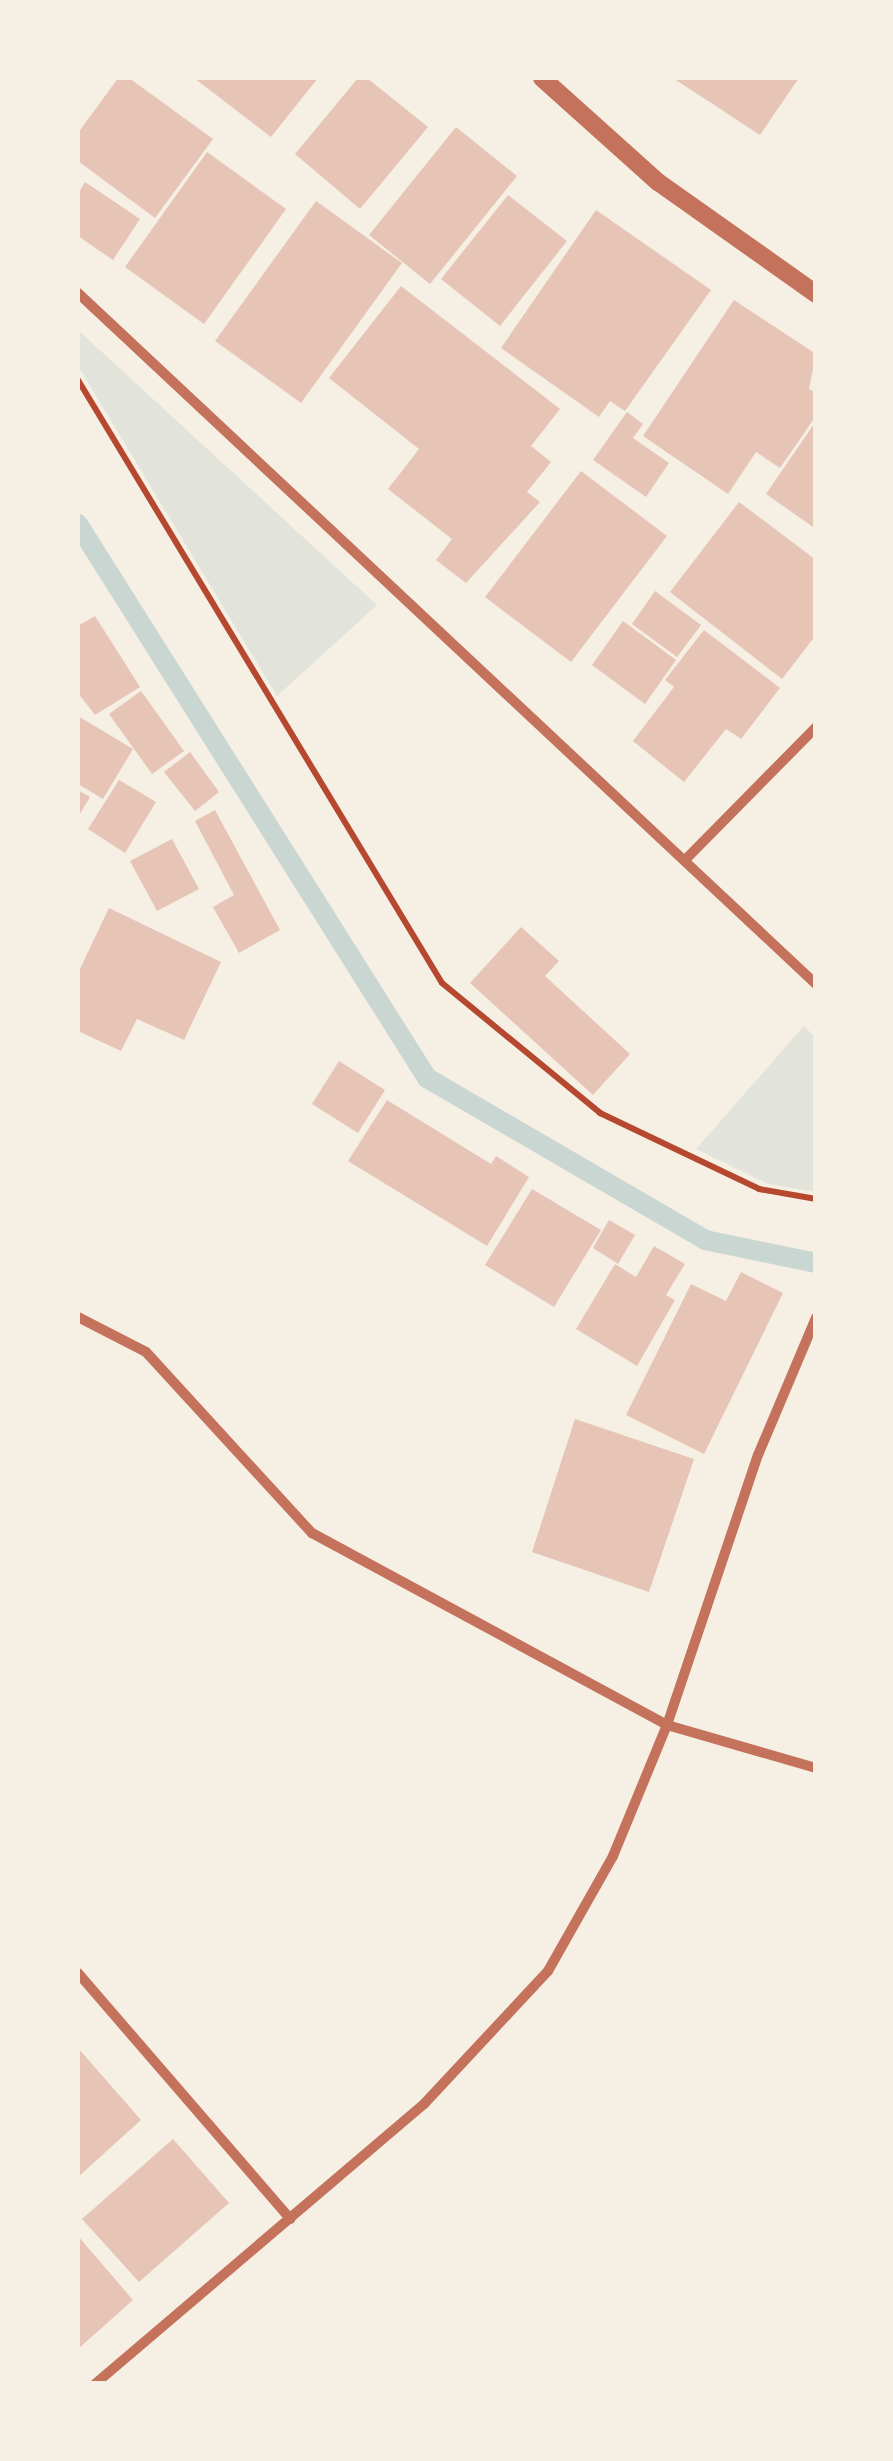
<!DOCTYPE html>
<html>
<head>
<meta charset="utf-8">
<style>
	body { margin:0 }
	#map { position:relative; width:893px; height:2461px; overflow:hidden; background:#f6efe4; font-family:Helvetica,sans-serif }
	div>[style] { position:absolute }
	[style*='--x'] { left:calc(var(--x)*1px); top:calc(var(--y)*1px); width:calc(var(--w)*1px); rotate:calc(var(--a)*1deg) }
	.green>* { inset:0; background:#e2e4dc }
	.stream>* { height:20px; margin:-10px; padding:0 10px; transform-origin:10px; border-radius:10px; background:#c9d6d2 }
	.building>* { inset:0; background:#e6c5b7 }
	.path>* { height:6px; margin:-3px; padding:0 3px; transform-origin:3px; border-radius:3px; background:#b5482f }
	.minor>* { height:10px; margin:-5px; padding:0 5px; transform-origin:5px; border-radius:5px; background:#c5725c }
	.tertiary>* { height:18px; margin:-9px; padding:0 9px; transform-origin:9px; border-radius:9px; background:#c5725c }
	span { translate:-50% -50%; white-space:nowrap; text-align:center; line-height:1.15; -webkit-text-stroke:9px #f6efe4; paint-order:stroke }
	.frame { position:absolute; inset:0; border:80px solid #f6efe4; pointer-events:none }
</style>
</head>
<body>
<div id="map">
	<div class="green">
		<i style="clip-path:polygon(78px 330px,377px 605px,277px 696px,78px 366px)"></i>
		<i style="clip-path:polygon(804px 1026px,815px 1037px,815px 1192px,768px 1184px,696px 1149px)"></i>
	</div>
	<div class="stream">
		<i style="--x:78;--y:524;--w:655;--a:57.79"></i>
		<i style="--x:427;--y:1078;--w:322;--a:30.2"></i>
		<i style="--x:705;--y:1240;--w:113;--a:11.7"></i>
	</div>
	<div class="building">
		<i style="clip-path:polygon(118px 78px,129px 78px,213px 139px,155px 218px,78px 161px,78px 133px)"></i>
		<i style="clip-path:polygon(194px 78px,318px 78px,271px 137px)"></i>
		<i style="clip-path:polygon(358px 78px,367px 78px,428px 127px,360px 209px,295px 154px)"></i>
		<i style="clip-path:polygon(673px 78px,799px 78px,760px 135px)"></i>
		<i style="clip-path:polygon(456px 127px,517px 176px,430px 284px,369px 235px)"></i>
		<i style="clip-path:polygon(207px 152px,286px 209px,204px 324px,125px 267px)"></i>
		<i style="clip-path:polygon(85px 182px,140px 219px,113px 260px,78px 236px,78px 194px)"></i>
		<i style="clip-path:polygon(508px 195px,567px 241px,500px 326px,441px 279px)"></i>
		<i style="clip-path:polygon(316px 201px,402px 263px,301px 403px,215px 341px)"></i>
		<i style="clip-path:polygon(596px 210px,711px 290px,625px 411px,610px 401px,599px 417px,501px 348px)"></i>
		<i style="clip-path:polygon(401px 286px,560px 409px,531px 446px,551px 462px,527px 492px,540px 502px,466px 583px,436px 560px,452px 539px,388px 489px,419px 449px,329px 378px)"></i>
		<i style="clip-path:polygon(734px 300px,816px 354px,809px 389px,816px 393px,816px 416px,780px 468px,756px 452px,728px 494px,643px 436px)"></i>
		<i style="clip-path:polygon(627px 412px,643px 424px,633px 438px,669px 463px,646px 497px,593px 460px)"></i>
		<i style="clip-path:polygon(816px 421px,816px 529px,766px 494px)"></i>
		<i style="clip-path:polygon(581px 471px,667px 536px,571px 662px,485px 597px)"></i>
		<i style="clip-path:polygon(739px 502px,816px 560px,816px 635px,782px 679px,670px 592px)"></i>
		<i style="clip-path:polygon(655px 591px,701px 625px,677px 657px,632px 624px)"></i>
		<i style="clip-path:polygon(95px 616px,140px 687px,95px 715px,78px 693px,78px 626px)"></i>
		<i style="clip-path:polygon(623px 621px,676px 660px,645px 704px,592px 665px)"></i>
		<i style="clip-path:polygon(704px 630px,780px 688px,741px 739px,726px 729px,684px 782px,633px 741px,674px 687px,665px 680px)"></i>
		<i style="clip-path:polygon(141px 691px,184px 751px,152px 774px,109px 714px)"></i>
		<i style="clip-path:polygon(78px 716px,133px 749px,103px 799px,78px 784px)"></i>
		<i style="clip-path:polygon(190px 752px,219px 792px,195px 811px,164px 772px)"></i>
		<i style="clip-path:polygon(119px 780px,156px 802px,125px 853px,88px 829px)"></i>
		<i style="clip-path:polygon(78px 790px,90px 797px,78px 817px)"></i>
		<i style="clip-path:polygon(215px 810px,280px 930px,239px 953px,213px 907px,234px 895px,195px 821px)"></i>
		<i style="clip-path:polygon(172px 839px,199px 889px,157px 911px,130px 861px)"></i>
		<i style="clip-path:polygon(109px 908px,221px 962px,184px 1040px,137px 1019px,121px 1051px,78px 1031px,78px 973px)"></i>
		<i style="clip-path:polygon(521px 927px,559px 961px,545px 976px,630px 1054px,593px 1095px,470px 983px)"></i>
		<i style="clip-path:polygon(339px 1061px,385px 1090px,358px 1133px,312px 1104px)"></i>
		<i style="clip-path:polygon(387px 1100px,491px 1164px,496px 1156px,529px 1177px,487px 1246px,348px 1161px)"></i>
		<i style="clip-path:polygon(532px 1189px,601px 1230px,554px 1307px,485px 1265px)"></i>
		<i style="clip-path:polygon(609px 1220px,635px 1235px,618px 1264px,593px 1248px)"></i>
		<i style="clip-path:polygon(654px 1246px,685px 1264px,666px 1295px,675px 1300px,637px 1366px,576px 1329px,615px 1264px,636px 1277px)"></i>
		<i style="clip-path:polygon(741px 1272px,783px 1293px,704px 1454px,626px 1415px,691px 1284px,726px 1301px)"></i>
		<i style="clip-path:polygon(575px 1419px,694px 1459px,649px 1592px,532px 1552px)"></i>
		<i style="clip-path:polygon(78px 2048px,141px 2120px,78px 2177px)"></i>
		<i style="clip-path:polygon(173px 2139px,229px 2203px,139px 2282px,82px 2219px)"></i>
		<i style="clip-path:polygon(78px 2236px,133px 2300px,78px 2349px)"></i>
	</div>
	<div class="path">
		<i style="--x:78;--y:380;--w:704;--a:58.88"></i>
		<i style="--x:442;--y:983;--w:205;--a:39.4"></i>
		<i style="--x:600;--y:1113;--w:176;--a:25.5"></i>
		<i style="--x:759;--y:1189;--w:58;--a:10"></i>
	</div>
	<div class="minor">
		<i style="--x:78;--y:293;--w:1011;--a:43.12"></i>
		<i style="--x:687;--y:858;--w:184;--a:-45.4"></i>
		<i style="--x:78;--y:1317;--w:76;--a:27.2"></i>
		<i style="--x:146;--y:1352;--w:246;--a:47.5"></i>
		<i style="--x:312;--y:1533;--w:404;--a:28.4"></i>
		<i style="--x:667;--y:1725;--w:155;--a:16.1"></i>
		<i style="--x:78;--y:1973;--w:325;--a:49.2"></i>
		<i style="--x:95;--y:2384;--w:432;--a:-40.4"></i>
		<i style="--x:424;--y:2104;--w:182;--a:-47"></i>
		<i style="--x:548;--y:1971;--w:132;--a:-60.5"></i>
		<i style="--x:613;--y:1856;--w:142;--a:-67.6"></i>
		<i style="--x:667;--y:1725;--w:285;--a:-71.4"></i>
		<i style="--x:758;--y:1455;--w:149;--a:-67.1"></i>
	</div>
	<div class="tertiary">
		<i style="--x:542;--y:78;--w:156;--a:41.9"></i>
		<i style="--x:658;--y:182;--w:194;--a:35.3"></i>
	</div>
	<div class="frame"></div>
</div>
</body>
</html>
